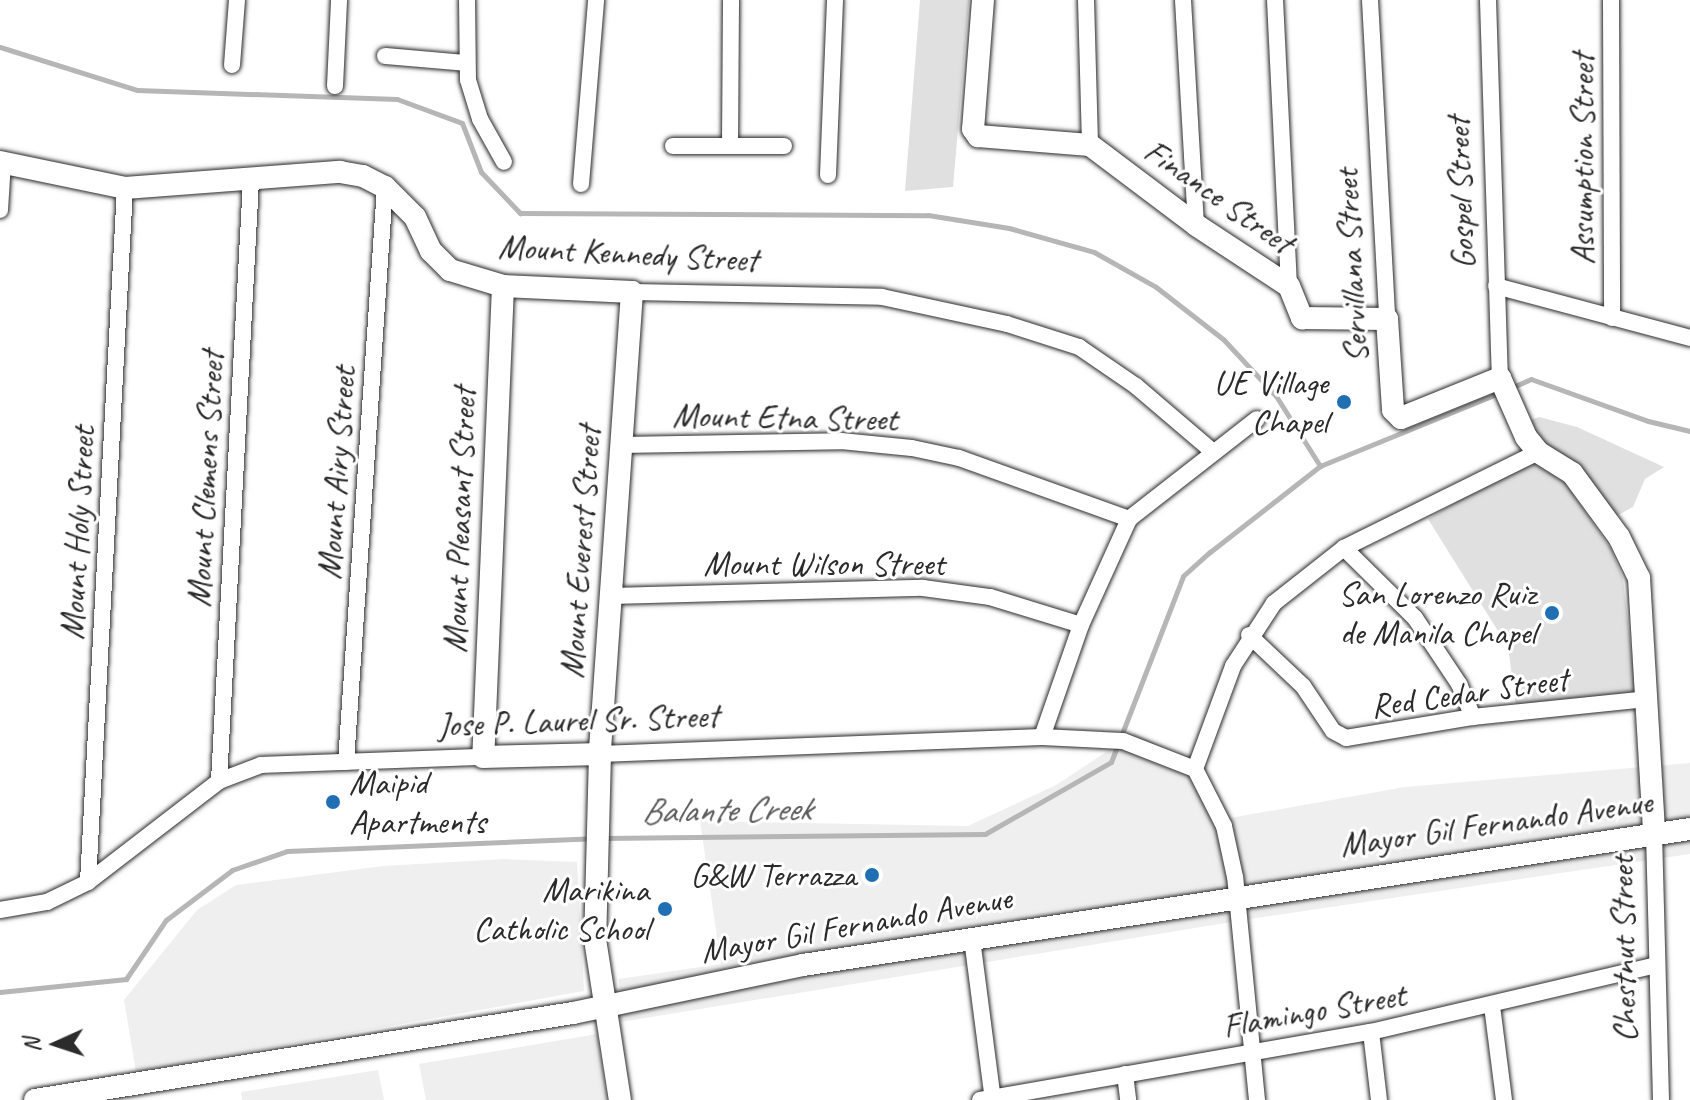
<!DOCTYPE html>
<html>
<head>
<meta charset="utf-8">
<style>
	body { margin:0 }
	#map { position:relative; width:1690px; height:1100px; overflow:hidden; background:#fff; font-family:Caveat,sans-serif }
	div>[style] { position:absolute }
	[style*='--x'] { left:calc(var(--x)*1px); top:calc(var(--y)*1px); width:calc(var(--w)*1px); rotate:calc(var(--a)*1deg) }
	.built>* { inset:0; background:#efefef }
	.green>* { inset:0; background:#e0e0e0 }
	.stream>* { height:5px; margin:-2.5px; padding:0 2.5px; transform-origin:2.5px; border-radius:2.5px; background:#b6b6b6 }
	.roads { filter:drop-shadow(0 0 2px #2b2b2b) drop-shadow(0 0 2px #2b2b2b) }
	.street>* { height:16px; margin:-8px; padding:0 8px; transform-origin:8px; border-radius:8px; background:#fff }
	.secondary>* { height:22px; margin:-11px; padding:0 11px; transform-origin:11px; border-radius:11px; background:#fff }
	.dots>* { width:22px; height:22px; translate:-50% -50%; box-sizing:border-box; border:4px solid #fff; border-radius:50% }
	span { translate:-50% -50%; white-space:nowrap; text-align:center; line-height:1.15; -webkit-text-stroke:6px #fff; paint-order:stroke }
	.street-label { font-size:34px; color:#2b2b2b }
	.poi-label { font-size:34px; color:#2b2b2b }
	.right { translate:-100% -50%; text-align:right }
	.left { translate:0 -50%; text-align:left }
	.water-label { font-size:36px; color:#5c5c5c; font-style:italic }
	.north { position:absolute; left:16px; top:1004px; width:80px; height:80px; -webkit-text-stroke:6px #fff; paint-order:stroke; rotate:267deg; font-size:22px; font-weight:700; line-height:32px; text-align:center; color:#2b2b2b }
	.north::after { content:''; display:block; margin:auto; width:28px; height:36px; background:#2b2b2b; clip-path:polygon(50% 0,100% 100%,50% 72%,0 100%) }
</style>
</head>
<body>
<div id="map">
	<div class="built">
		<i style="clip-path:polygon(1135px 733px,1201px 767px,1230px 818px,1405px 787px,1690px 763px,1690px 854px,1256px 918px,621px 1022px,619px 979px,721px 964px,700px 821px,968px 826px,1056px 785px)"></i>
		<i style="clip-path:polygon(505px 859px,577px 862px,584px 991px,136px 1072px,124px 1000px,197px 910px,236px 885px,383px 866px)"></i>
		<i style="clip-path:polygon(597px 1034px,607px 1100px,426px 1100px,419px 1064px)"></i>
		<i style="clip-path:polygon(378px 1070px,384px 1100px,242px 1100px,241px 1092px)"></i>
	</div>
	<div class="green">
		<i style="clip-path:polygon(920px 0,969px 0,953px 187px,905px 191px)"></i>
		<i style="clip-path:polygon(1539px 417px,1577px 427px,1664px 467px,1645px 479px,1633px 507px,1611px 519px,1541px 449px,1526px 422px)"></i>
		<i style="clip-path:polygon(1530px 457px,1556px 469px,1611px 549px,1623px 579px,1636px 693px,1516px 706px,1508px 647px,1428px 519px)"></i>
	</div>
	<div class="stream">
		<i style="--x:0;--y:47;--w:144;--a:17.4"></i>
		<i style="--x:137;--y:90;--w:260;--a:2"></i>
		<i style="--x:397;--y:99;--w:69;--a:20.3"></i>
		<i style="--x:462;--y:123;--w:53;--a:68.8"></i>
		<i style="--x:481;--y:172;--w:57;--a:46.4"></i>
		<i style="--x:520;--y:213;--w:408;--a:0.3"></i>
		<i style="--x:928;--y:215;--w:82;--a:9.1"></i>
		<i style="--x:1009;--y:228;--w:88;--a:15.8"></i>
		<i style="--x:1094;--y:252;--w:71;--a:29.4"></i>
		<i style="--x:1156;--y:287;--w:86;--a:37.9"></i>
		<i style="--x:1224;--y:340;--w:76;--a:47.1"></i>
		<i style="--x:1276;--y:396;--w:83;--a:57.8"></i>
		<i style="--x:1510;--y:388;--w:23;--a:-23"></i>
		<i style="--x:1531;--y:379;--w:124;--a:19.7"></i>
		<i style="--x:1648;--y:421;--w:43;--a:13.4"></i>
		<i style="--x:603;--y:838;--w:382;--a:-0.6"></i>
		<i style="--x:985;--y:834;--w:145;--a:-29.7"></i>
		<i style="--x:1111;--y:762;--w:199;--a:-68.8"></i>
		<i style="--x:1183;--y:576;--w:36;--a:-42"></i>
		<i style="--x:1210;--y:552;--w:140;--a:-38"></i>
		<i style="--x:1320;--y:466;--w:196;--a:-22.2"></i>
		<i style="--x:0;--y:992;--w:127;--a:-5.9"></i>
		<i style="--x:126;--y:979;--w:71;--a:-55.9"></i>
		<i style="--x:166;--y:920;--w:83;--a:-37.1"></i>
		<i style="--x:232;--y:870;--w:58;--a:-19.1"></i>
		<i style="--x:287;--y:851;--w:306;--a:-2.4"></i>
	</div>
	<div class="roads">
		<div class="street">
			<i style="--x:467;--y:0;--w:80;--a:89.3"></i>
			<i style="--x:468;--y:80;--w:41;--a:72.9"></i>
			<i style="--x:480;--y:119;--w:49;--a:60.8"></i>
			<i style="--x:1086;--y:0;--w:145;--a:88.4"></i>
			<i style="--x:1183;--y:0;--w:225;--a:86.7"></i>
			<i style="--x:1275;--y:0;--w:286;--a:87.2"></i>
			<i style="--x:1370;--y:0;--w:319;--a:86.9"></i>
			<i style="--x:1488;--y:0;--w:378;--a:88.2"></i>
			<i style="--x:1611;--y:0;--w:318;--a:89.8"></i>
			<i style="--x:385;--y:56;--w:81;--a:4.9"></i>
			<i style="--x:232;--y:65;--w:65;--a:-85.6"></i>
			<i style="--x:335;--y:86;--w:86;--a:-87.3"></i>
			<i style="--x:673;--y:146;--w:111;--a:0"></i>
			<i style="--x:730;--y:146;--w:146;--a:-89.6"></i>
			<i style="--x:828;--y:175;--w:175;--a:-87.7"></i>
			<i style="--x:581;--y:184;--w:185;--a:-85.3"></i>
			<i style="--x:0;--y:210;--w:48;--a:-86.4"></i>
			<i style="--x:1496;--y:286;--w:201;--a:15"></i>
			<i style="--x:632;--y:292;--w:250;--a:1.1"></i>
			<i style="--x:882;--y:297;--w:128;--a:12.2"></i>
			<i style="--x:1007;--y:324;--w:76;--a:17.7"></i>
			<i style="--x:1079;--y:347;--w:69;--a:34.4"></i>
			<i style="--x:1136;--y:386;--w:99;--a:40.5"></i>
			<i style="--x:621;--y:445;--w:220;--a:-1"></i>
			<i style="--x:841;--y:441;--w:71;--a:5.6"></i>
			<i style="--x:912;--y:448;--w:48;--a:12"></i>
			<i style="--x:959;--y:458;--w:181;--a:19.7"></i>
			<i style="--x:1344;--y:548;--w:100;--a:44.6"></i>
			<i style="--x:1415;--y:618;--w:79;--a:56.3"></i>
			<i style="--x:1459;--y:684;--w:36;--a:67"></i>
			<i style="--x:611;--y:596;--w:312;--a:-1.5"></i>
			<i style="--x:923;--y:588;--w:68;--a:7.7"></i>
			<i style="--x:990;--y:597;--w:95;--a:17.1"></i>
			<i style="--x:1249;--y:635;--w:74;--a:43.4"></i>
			<i style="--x:1303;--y:686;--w:54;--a:56.3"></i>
			<i style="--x:1333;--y:731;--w:15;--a:28"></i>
			<i style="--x:1346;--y:738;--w:129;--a:-9.4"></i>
			<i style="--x:1473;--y:717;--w:176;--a:-5.9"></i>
			<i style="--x:1042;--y:737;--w:119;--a:-70.8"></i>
			<i style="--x:1081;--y:625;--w:116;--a:-65.6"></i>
			<i style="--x:1129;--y:519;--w:162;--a:-38"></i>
			<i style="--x:600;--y:754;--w:442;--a:-2.2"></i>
			<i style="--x:1042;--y:737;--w:81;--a:2.8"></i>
			<i style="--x:1123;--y:741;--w:77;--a:21.3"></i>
			<i style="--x:346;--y:762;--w:576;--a:-86.12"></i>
			<i style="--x:219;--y:781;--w:602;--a:-86.95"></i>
			<i style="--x:1654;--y:833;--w:267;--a:88.5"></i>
			<i style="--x:88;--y:882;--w:695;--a:-86.95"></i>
			<i style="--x:0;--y:910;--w:48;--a:-9.7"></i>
			<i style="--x:47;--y:902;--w:46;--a:-26"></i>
			<i style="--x:88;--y:882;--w:165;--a:-37.6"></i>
			<i style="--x:219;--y:781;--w:45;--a:-20.9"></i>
			<i style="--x:261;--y:765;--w:222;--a:-2.1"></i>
			<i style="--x:972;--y:939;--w:162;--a:82.6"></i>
			<i style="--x:1492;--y:1006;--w:95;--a:82.7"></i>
			<i style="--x:1371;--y:1032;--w:68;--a:83.3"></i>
			<i style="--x:1125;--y:1074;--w:26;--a:83"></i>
			<i style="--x:980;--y:1100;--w:397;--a:-9.9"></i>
			<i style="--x:1371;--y:1032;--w:293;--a:-13.2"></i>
			<i style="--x:1257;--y:1100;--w:224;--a:-95.6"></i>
			<i style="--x:1235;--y:877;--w:52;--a:-102.2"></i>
			<i style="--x:1224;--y:826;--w:64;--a:-117"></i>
			<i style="--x:1195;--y:769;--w:110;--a:-69.7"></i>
			<i style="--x:1233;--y:666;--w:75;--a:-56.9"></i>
			<i style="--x:1274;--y:603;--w:89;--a:-38.2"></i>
			<i style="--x:1344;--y:548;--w:216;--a:-26.3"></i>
		</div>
		<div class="secondary">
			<i style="--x:983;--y:0;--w:129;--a:94.4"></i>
			<i style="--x:973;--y:129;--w:9;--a:54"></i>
			<i style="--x:978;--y:136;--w:112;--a:4.6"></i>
			<i style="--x:1090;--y:145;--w:133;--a:37"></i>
			<i style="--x:1196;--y:225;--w:111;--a:33.3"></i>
			<i style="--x:1289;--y:286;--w:35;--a:68"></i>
			<i style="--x:1302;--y:318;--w:85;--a:0.7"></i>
			<i style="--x:1387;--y:319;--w:91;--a:86.2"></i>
			<i style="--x:1393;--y:410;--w:11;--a:45"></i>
			<i style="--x:1401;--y:418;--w:107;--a:-22"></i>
			<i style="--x:1500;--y:378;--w:64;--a:66.2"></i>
			<i style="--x:1526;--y:437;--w:19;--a:51"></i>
			<i style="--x:1538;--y:452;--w:40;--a:32"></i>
			<i style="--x:1572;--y:473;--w:79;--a:53.7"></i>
			<i style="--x:1619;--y:537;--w:46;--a:64"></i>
			<i style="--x:1639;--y:578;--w:255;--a:86.6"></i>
			<i style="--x:0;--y:162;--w:128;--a:11.7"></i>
			<i style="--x:125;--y:188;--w:216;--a:-4.3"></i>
			<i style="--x:340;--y:172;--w:23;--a:10"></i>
			<i style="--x:363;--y:176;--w:25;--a:27"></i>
			<i style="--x:385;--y:187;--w:42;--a:45"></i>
			<i style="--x:415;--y:217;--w:38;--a:65"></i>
			<i style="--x:431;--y:251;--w:27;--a:45"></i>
			<i style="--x:450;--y:270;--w:55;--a:16.8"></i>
			<i style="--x:503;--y:286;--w:129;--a:2.7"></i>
			<i style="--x:632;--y:292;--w:463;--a:94"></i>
			<i style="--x:600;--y:754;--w:185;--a:91.5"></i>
			<i style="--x:595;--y:939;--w:163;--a:81.2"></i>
			<i style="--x:503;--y:286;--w:471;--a:92.4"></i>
			<i style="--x:483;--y:757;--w:117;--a:-1.5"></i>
			<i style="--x:35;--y:1100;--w:545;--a:-9.19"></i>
			<i style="--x:573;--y:1013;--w:235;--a:-11.8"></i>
			<i style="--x:803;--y:965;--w:897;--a:-8.72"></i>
		</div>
	</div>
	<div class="dots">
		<i style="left:1344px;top:402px;background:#1f6fb2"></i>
		<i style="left:1552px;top:613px;background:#1f6fb2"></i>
		<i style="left:333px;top:802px;background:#1f6fb2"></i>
		<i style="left:872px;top:875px;background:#1f6fb2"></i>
		<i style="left:665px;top:909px;background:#1f6fb2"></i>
	</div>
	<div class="street-label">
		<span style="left:1582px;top:159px;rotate:-90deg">Assumption Street</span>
		<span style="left:1460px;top:193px;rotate:-92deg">Gospel Street</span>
		<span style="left:1219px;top:196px;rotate:35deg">Finance Street</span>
		<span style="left:628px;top:253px;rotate:3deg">Mount Kennedy Street</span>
		<span style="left:1351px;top:266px;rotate:-93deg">Servillana Street</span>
		<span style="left:785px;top:417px;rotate:1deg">Mount Etna Street</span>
		<span style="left:336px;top:473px;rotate:-86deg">Mount Airy Street</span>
		<span style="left:205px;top:479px;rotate:-87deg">Mount Clemens Street</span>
		<span style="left:459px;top:520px;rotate:-88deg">Mount Pleasant Street</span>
		<span style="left:77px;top:533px;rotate:-87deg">Mount Holy Street</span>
		<span style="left:580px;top:552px;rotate:-86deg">Mount Everest Street</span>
		<span style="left:824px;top:564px">Mount Wilson Street</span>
		<span style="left:1469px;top:692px;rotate:-8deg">Red Cedar Street</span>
		<span style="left:578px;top:720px;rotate:-2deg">Jose P. Laurel Sr. Street</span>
		<span style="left:1496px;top:823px;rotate:-8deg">Mayor Gil Fernando Avenue</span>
		<span style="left:856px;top:924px;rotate:-10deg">Mayor Gil Fernando Avenue</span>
		<span style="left:1623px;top:949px;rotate:-91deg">Chestnut Street</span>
		<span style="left:1314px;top:1010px;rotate:-10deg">Flamingo Street</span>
	</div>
	<div class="poi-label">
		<span class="right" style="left:1328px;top:402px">UE Village<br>Chapel</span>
		<span class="right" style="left:1536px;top:613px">San Lorenzo Ruiz<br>de Manila Chapel</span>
		<span class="left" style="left:349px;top:802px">Maipid<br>Apartments</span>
		<span class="right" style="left:856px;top:875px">G&amp;W Terrazza</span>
		<span class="right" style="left:649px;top:909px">Marikina<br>Catholic School</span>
	</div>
	<div class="water-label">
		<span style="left:726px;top:810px;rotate:-1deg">Balante Creek</span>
	</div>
	<div class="north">N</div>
</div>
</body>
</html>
